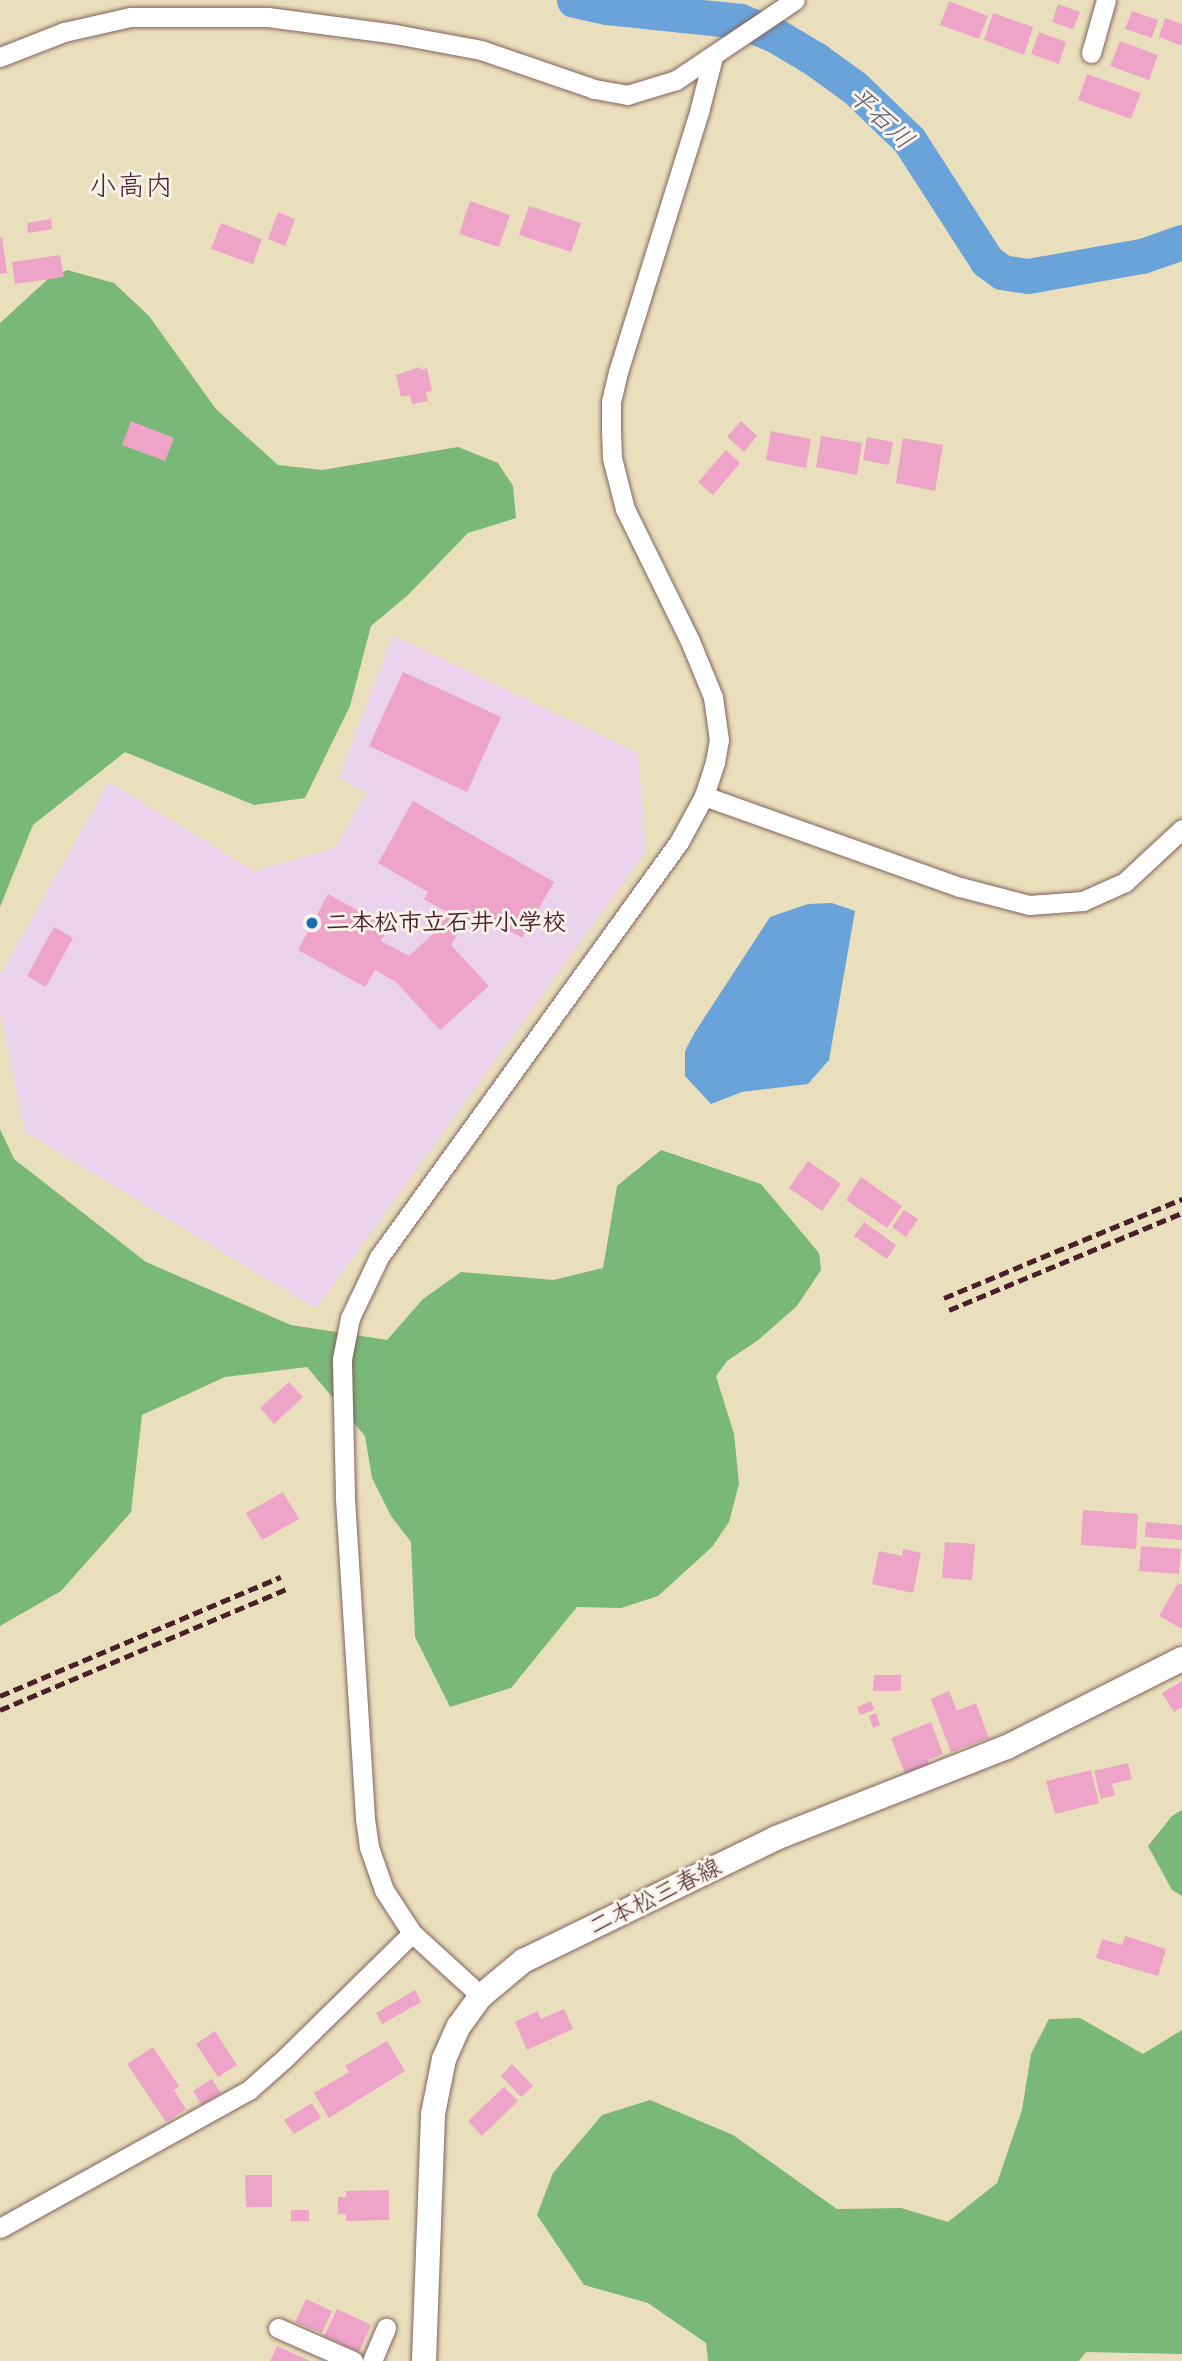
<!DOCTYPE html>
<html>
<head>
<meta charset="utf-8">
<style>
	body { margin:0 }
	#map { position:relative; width:1182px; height:2361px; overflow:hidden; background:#eadfbc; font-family:Caveat,"Klee One",sans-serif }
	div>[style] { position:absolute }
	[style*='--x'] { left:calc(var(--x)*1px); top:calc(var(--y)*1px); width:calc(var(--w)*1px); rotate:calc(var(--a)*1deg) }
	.built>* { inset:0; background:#ead1ec }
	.forest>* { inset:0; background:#79b878 }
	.water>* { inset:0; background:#6aa3d9 }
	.river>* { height:35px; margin:-17.5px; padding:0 17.5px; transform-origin:17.5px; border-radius:17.5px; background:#6aa3d9 }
	.building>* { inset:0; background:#eea3c9 }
	.roads { filter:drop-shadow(0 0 2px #82625e) drop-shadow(0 0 2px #82625e) }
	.minor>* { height:19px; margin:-9.5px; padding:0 9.5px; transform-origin:9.5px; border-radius:9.5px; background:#fff }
	.major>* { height:24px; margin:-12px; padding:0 12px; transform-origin:12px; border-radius:12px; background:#fff }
	.rail>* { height:5px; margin-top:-2.5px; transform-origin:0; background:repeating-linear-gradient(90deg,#4a1f2b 0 10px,transparent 0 15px) }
	.dots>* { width:19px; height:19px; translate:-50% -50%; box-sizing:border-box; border:4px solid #f7f3e8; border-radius:50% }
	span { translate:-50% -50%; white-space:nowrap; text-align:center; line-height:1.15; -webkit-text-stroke:6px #f7f3e8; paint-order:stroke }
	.poi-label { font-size:24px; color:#4a1f2b; font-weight:700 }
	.left { translate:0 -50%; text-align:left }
	.street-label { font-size:24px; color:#4a1f2b }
	.water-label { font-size:26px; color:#575471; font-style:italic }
	.quarter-label { font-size:28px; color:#4a1f2b }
</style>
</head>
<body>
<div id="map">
	<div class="built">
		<i style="clip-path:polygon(393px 635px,638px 753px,646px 851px,316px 1309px,25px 1132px,0 1010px,0 975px,109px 782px,254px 871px,335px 848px,366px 793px,339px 778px)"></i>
	</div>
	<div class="forest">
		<i style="clip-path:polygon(67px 270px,114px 283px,149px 316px,216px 409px,278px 465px,322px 470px,458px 447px,498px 463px,513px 486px,516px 518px,468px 533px,408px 595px,371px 626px,350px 706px,305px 798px,254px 805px,125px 752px,33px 825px,0 907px,0 323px,48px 279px)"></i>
		<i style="clip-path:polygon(0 1129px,14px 1159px,146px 1262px,291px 1325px,387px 1340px,423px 1299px,461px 1272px,553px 1280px,603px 1268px,617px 1186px,661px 1150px,761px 1184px,819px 1253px,821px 1270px,797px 1306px,757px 1341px,727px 1361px,716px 1376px,734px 1434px,739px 1484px,729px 1522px,712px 1547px,658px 1596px,621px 1608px,577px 1607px,511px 1688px,450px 1707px,415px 1637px,411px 1542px,391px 1516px,372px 1478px,365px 1436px,307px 1367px,225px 1377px,142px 1415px,131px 1512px,61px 1591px,0 1626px)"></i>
		<i style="clip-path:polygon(1182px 1810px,1182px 1896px,1172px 1890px,1148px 1846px,1172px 1816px)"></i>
		<i style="clip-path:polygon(1080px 2018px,1143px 2054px,1182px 2030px,1182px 2354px,1086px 2352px,1079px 2361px,708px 2361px,706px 2343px,648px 2303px,584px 2285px,537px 2215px,553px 2173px,602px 2115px,650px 2100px,733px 2135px,837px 2209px,901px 2208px,948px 2222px,997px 2183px,1022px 2110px,1031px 2054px,1049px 2019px)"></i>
	</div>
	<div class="water">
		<i style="clip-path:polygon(832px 903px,855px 911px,829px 1060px,808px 1084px,742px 1092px,711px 1104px,685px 1076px,685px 1051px,695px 1032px,770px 917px,808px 904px)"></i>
	</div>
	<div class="river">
		<i style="--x:574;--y:0;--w:34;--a:12"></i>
		<i style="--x:607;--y:7;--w:134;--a:6"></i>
		<i style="--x:740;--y:21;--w:35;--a:22"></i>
		<i style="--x:773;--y:34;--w:49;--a:30.8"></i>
		<i style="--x:815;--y:59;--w:49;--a:35.9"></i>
		<i style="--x:855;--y:88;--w:75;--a:43.9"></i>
		<i style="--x:909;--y:140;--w:144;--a:57.2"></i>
		<i style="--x:987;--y:261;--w:19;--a:36"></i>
		<i style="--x:1002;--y:272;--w:26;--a:9"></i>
		<i style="--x:1028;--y:276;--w:116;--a:-10"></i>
		<i style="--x:1142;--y:256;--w:42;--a:-19.3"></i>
	</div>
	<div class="building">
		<i style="clip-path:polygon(949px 1px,988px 16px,979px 39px,940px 25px)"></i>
		<i style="clip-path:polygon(1058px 4px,1080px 12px,1073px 29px,1052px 22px)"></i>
		<i style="clip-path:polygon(1132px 11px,1158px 20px,1152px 38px,1125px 29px)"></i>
		<i style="clip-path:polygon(993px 13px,1033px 27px,1024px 55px,984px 40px)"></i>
		<i style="clip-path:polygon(1165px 18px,1182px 24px,1182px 46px,1159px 37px)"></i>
		<i style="clip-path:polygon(1039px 32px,1066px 42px,1059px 64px,1031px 54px)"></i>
		<i style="clip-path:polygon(1120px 41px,1158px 55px,1149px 80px,1110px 66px)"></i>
		<i style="clip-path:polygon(1087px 74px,1141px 93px,1131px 119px,1078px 100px)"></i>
		<i style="clip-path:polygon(470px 201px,510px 215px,499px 247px,459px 234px)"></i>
		<i style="clip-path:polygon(529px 206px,581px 223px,571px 252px,519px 235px)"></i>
		<i style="clip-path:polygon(278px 212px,295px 219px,285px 246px,268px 239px)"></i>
		<i style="clip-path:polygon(51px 219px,52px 229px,28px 233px,27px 223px)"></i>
		<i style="clip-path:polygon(221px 223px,262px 239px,253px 264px,211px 249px)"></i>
		<i style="clip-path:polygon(2px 237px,7px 273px,0 274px,0 238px)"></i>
		<i style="clip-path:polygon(60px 255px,64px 277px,15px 284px,12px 262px)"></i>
		<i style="clip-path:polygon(420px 367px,421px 370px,427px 368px,432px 391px,426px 392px,428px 401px,412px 404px,410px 395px,401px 397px,396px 375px)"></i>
		<i style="clip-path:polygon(131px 421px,174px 438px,165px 461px,122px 445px)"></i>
		<i style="clip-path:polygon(741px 421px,757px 436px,744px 452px,727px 437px)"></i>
		<i style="clip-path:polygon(771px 431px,811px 439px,806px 468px,766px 460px)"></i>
		<i style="clip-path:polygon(821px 436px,862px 443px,857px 475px,816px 467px)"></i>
		<i style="clip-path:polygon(867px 437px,893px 442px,889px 465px,863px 460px)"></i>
		<i style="clip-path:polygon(903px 438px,943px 445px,935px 491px,896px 483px)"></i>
		<i style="clip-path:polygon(726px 450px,740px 463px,713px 495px,698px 482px)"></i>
		<i style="clip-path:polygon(403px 672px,501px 717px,467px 792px,369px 746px)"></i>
		<i style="clip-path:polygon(413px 801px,554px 882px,522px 938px,484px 916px,476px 930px,464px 923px,451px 945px,489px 986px,440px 1030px,396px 982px,375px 970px,365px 987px,298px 950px,328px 894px,388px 927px,381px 941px,409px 956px,432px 935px,446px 912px,424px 899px,428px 892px,378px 863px)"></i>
		<i style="clip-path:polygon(54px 927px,73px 938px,46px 987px,27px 976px)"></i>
		<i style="clip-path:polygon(808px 1161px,841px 1184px,822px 1211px,789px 1188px)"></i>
		<i style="clip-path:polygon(861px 1177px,902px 1206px,887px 1228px,846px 1200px)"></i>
		<i style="clip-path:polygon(904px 1210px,918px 1219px,906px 1237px,892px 1227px)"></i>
		<i style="clip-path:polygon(864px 1222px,896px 1245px,887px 1259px,854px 1236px)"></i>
		<i style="clip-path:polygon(289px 1382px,303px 1397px,274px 1424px,260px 1408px)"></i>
		<i style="clip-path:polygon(283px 1492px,299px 1519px,262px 1540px,246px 1513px)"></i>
		<i style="clip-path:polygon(1083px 1510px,1138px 1514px,1136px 1549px,1081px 1545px)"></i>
		<i style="clip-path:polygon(1146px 1522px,1182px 1525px,1182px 1540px,1145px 1537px)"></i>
		<i style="clip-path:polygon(945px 1542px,975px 1544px,972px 1580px,942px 1578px)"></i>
		<i style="clip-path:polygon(1141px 1546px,1181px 1549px,1179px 1574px,1139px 1571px)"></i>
		<i style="clip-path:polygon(903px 1549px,921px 1553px,913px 1593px,872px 1584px,879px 1551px,902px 1556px)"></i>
		<i style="clip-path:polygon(1178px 1583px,1182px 1585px,1182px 1629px,1159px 1616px)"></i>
		<i style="clip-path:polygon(874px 1675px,901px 1675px,901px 1691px,873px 1691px)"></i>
		<i style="clip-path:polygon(1182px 1681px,1182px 1707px,1174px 1712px,1162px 1693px)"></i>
		<i style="clip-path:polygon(949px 1691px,957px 1711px,976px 1703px,989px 1738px,951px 1752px,931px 1699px)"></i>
		<i style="clip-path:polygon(871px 1701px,874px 1710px,860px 1715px,857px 1707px)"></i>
		<i style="clip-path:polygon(876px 1713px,880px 1725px,873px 1728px,869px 1716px)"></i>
		<i style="clip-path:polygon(931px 1722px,943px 1754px,928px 1760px,929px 1765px,905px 1774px,891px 1738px)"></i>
		<i style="clip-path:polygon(1128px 1763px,1132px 1779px,1112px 1784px,1115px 1795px,1101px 1799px,1094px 1771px)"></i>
		<i style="clip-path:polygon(1091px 1770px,1099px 1803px,1055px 1814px,1046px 1781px)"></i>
		<i style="clip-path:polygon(1125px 1936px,1166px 1949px,1158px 1976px,1096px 1958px,1102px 1939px,1122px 1945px)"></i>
		<i style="clip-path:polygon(415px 1990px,421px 2002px,382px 2024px,376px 2013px)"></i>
		<i style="clip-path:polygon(564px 2009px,573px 2029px,527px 2050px,515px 2022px,538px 2011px,541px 2019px)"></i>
		<i style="clip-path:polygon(215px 2031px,237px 2065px,218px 2077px,196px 2044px)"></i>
		<i style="clip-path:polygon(387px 2041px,405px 2071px,329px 2118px,314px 2093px,349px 2072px,345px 2066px)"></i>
		<i style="clip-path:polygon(153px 2047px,179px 2086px,174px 2090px,186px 2109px,166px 2122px,127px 2064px)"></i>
		<i style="clip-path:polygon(512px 2064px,533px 2086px,521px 2097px,501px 2076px)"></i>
		<i style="clip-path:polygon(212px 2079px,221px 2093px,202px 2105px,193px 2091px)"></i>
		<i style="clip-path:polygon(504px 2087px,518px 2101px,482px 2136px,468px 2121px)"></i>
		<i style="clip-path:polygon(312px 2103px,321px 2118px,294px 2134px,284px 2120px)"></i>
		<i style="clip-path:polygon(245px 2175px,272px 2175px,272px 2207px,246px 2207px)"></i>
		<i style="clip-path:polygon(389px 2190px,389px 2220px,346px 2221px,346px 2214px,338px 2214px,338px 2197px,346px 2197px,346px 2191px)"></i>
		<i style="clip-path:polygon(291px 2210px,309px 2210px,309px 2221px,291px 2221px)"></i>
		<i style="clip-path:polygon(306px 2299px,332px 2311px,322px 2333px,295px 2322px)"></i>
		<i style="clip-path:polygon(337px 2309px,371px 2325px,359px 2352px,324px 2336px)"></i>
		<i style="clip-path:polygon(277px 2346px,310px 2361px,270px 2361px)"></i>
	</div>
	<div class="roads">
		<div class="minor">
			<i style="--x:1091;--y:53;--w:55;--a:-74.2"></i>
			<i style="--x:0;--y:57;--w:69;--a:-21.3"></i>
			<i style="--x:64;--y:32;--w:68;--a:-12.8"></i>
			<i style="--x:130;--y:17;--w:138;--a:0"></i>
			<i style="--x:268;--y:17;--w:128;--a:7.6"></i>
			<i style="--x:395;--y:34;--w:87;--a:10.5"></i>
			<i style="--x:481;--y:50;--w:120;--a:19"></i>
			<i style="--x:594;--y:89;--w:34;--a:10"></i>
			<i style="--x:627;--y:95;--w:51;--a:-17"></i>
			<i style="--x:676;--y:80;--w:143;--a:-33.9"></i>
			<i style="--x:704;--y:796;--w:272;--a:19.6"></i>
			<i style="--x:960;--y:887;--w:71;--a:14.6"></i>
			<i style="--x:1029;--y:905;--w:54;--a:-4.2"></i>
			<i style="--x:1083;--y:901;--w:46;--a:-24.3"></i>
			<i style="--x:1125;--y:882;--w:78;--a:-42.9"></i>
			<i style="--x:481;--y:1996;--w:93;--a:-137.6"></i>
			<i style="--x:412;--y:1933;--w:51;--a:-123.1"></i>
			<i style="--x:384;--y:1890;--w:46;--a:-109.2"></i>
			<i style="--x:369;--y:1847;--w:30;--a:-98"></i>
			<i style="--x:365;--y:1817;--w:323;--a:-93.6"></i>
			<i style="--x:345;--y:1495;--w:136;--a:-91.3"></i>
			<i style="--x:342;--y:1359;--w:42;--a:-79"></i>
			<i style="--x:350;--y:1318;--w:68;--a:-64.6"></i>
			<i style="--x:379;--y:1257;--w:512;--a:-54.14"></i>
			<i style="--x:679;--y:842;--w:52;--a:-61.5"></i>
			<i style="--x:704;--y:796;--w:36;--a:-72"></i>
			<i style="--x:715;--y:762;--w:22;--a:-80"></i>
			<i style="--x:719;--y:740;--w:43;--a:-97.9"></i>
			<i style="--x:713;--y:697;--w:61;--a:-112.3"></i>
			<i style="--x:690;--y:641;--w:147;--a:-116.2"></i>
			<i style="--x:625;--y:509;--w:53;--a:-104.3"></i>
			<i style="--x:612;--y:458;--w:29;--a:-92"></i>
			<i style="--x:611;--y:429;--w:27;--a:-90"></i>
			<i style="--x:611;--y:402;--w:31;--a:-77"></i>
			<i style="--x:618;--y:372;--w:276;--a:-72.7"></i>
			<i style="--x:700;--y:108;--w:53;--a:-75.7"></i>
			<i style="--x:0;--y:2228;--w:285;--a:-29"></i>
			<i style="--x:249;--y:2090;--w:48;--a:-41.6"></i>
			<i style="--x:285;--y:2058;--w:178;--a:-44.5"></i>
			<i style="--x:278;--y:2328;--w:82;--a:23.7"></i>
			<i style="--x:372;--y:2361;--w:36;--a:-67"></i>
		</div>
		<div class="major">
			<i style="--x:424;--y:2361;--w:247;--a:-87.9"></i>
			<i style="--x:433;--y:2114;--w:56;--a:-78.7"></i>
			<i style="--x:444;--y:2059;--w:36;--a:-66"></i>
			<i style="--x:459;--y:2026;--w:37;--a:-54"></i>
			<i style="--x:481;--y:1996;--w:55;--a:-39.8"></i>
			<i style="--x:523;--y:1961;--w:281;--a:-25.9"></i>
			<i style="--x:776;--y:1838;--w:248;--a:-21.5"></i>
			<i style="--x:1007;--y:1747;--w:196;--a:-26.7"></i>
		</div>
	</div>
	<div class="rail">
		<i style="--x:944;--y:1298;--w:258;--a:-22.6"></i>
		<i style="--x:949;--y:1310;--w:252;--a:-22.6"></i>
		<i style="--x:0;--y:1696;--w:305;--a:-23"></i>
		<i style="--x:0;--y:1710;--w:311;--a:-22.9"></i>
	</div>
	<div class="dots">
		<i style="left:312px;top:923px;background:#1f6fb2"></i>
	</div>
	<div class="poi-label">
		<span class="left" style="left:326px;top:923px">二本松市立石井小学校</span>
	</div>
	<div class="street-label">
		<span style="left:655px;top:1897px;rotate:-26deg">二本松三春線</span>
	</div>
	<div class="water-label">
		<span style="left:881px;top:118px;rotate:43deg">平石川</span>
	</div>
	<div class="quarter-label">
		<span style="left:131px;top:186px">小高内</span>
	</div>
</div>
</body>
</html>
